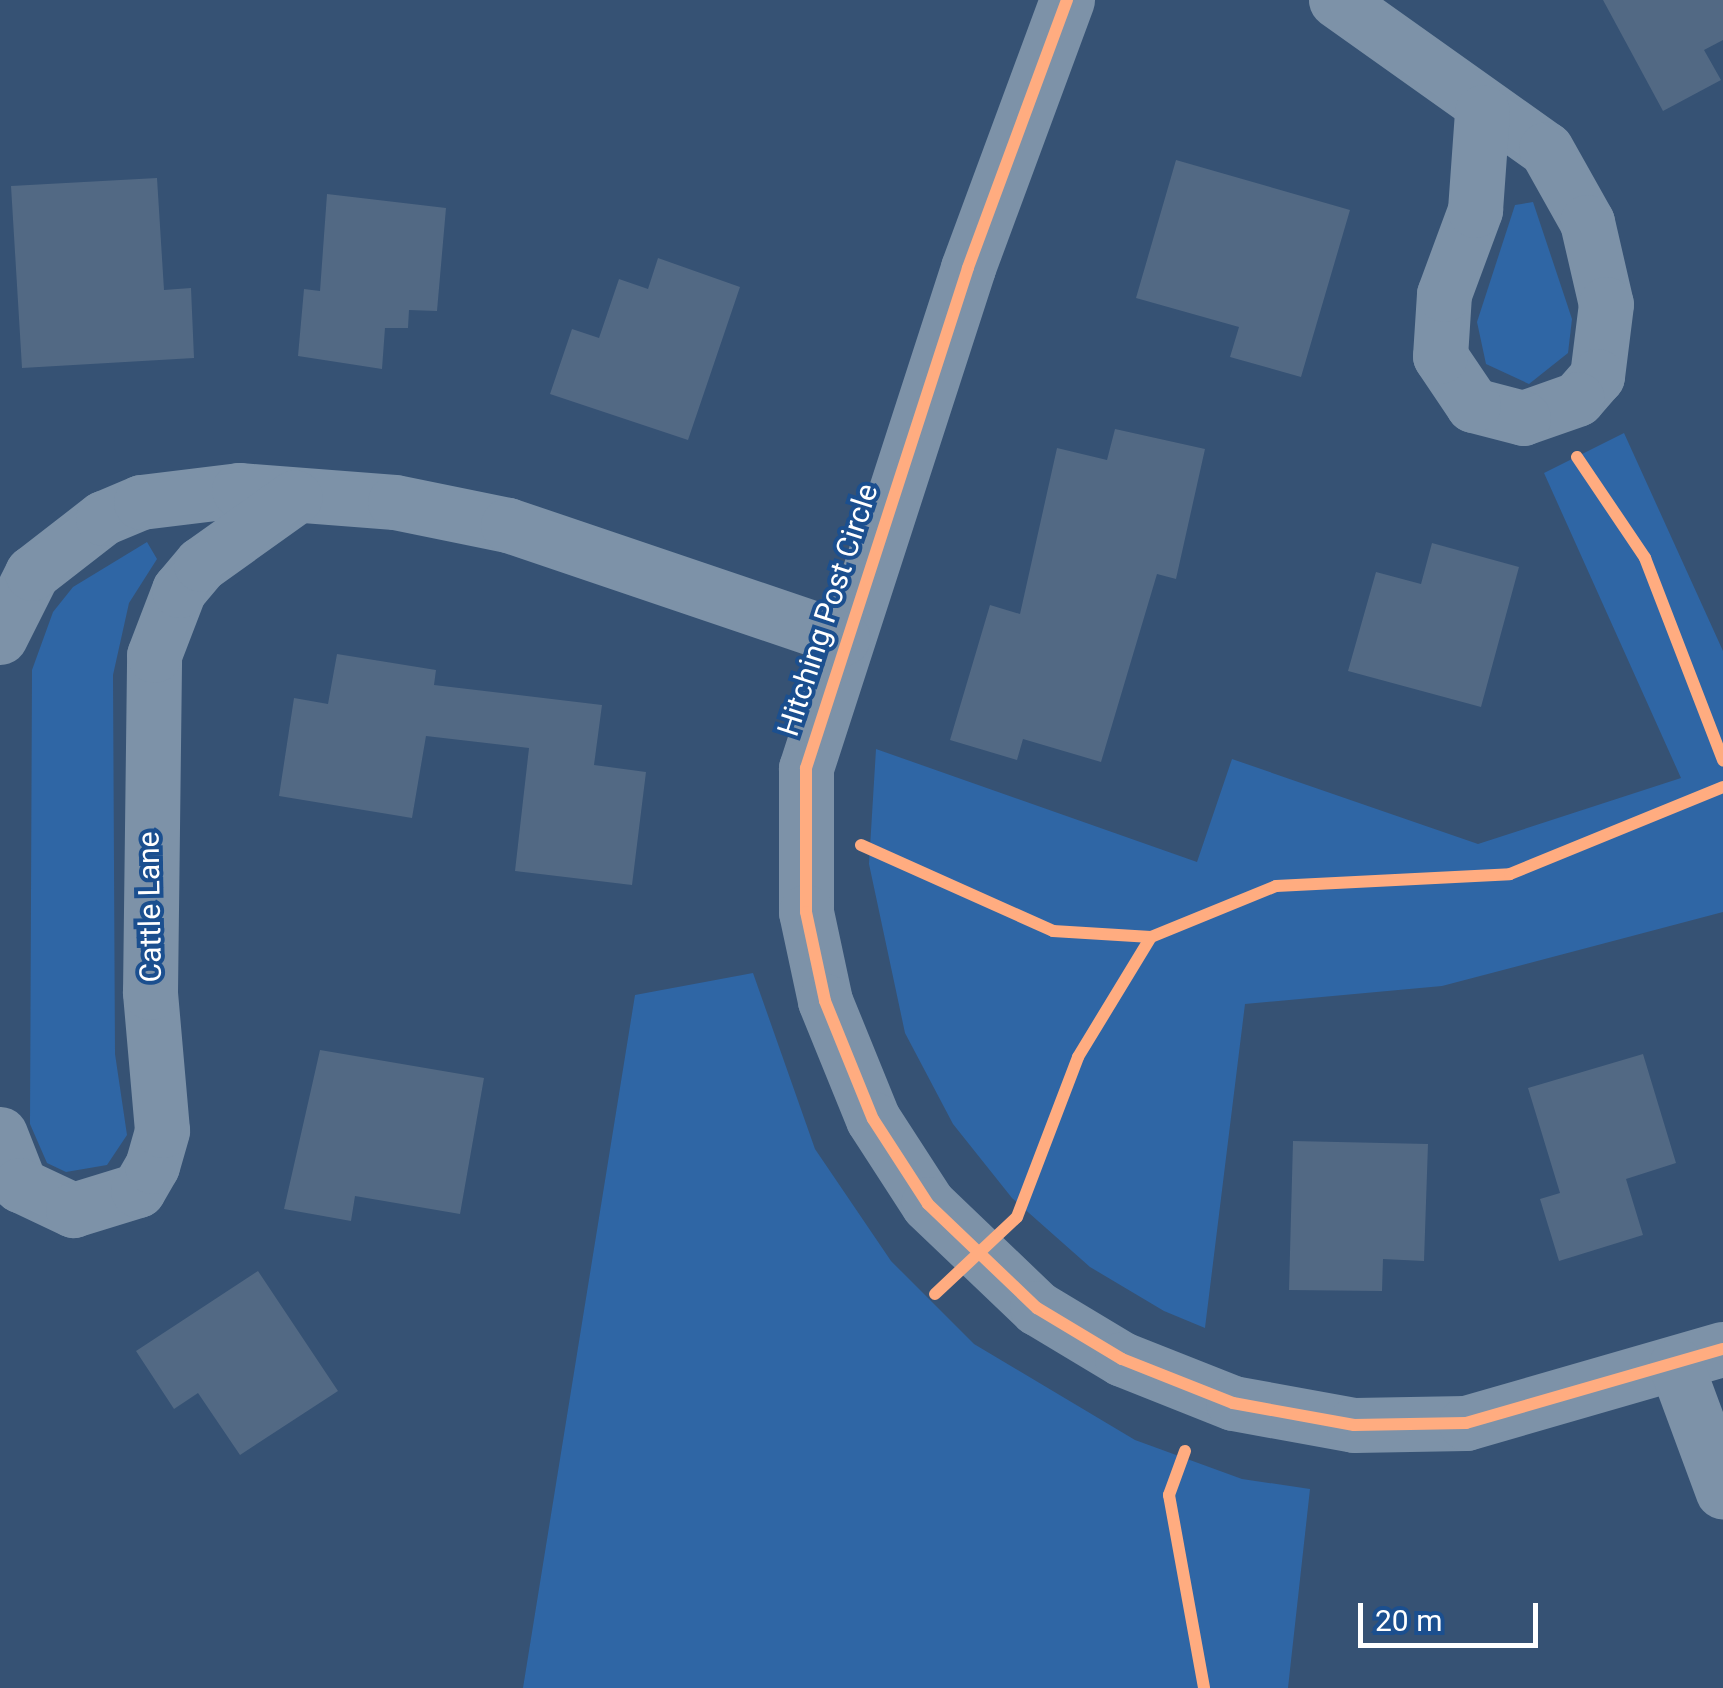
<!DOCTYPE html>
<html>
<head>
<meta charset="utf-8">
<style>
	body { margin:0 }
	#map { position:relative; width:1723px; height:1688px; overflow:hidden; background:#365274; font-family:Roboto,sans-serif }
	div>[style] { position:absolute }
	[style*='--x'] { left:calc(var(--x)*1px); top:calc(var(--y)*1px); width:calc(var(--w)*1px); rotate:calc(var(--a)*1deg) }
	.green>* { inset:0; background:#2f66a5 }
	.building>* { inset:0; background:#526984 }
	.minor>* { height:55px; margin:-27.5px; padding:0 27.5px; transform-origin:27.5px; border-radius:27.5px; background:#7d92a8 }
	.cycleway>* { height:12px; margin:-6px; padding:0 6px; transform-origin:6px; border-radius:6px; background:#ffac80 }
	span { translate:-50% -50%; white-space:nowrap; text-align:center; line-height:1.15; -webkit-text-stroke:8px #1b4f8f; paint-order:stroke }
	.street-label { font-size:30px; color:#fff }
	.scale { position:absolute; left:1358px; top:1603px; width:180px; height:45px; box-sizing:border-box; border:5px solid #fff; border-top:0; padding-left:12px; font-size:30px; line-height:35px; white-space:nowrap; color:#fff; -webkit-text-stroke:8px #1b4f8f; paint-order:stroke }
</style>
</head>
<body>
<div id="map">
	<div class="green">
		<i style="clip-path:polygon(1533px 202px,1572px 319px,1568px 353px,1529px 384px,1486px 364px,1477px 322px,1515px 205px)"></i>
		<i style="clip-path:polygon(1624px 433px,1723px 651px,1723px 912px,1442px 986px,1245px 1004px,1205px 1328px,1164px 1311px,1090px 1267px,1012px 1198px,953px 1124px,905px 1033px,869px 864px,876px 749px,1197px 862px,1232px 759px,1478px 844px,1681px 778px,1544px 473px)"></i>
		<i style="clip-path:polygon(147px 542px,157px 559px,129px 603px,113px 675px,115px 1054px,127px 1135px,107px 1165px,66px 1172px,47px 1163px,30px 1124px,32px 670px,53px 612px,73px 587px)"></i>
		<i style="clip-path:polygon(753px 973px,815px 1149px,891px 1261px,974px 1344px,1135px 1440px,1242px 1479px,1310px 1489px,1288px 1688px,523px 1688px,635px 995px)"></i>
	</div>
	<div class="building">
		<i style="clip-path:polygon(1603px 0,1723px 0,1723px 40px,1704px 50px,1721px 80px,1663px 111px)"></i>
		<i style="clip-path:polygon(1176px 160px,1350px 210px,1301px 377px,1230px 357px,1239px 327px,1136px 298px)"></i>
		<i style="clip-path:polygon(157px 178px,164px 290px,191px 288px,194px 358px,22px 368px,11px 186px)"></i>
		<i style="clip-path:polygon(327px 194px,446px 208px,437px 311px,409px 310px,408px 328px,385px 328px,382px 369px,298px 356px,304px 289px,320px 291px)"></i>
		<i style="clip-path:polygon(658px 258px,740px 287px,688px 440px,550px 394px,572px 329px,599px 338px,619px 279px,648px 289px)"></i>
		<i style="clip-path:polygon(1115px 429px,1205px 449px,1176px 579px,1157px 574px,1101px 762px,1023px 739px,1017px 760px,950px 740px,990px 605px,1020px 614px,1057px 448px,1107px 460px)"></i>
		<i style="clip-path:polygon(1432px 543px,1519px 567px,1481px 707px,1348px 671px,1376px 572px,1421px 584px)"></i>
		<i style="clip-path:polygon(337px 654px,436px 670px,434px 685px,602px 705px,594px 765px,646px 772px,632px 885px,515px 871px,529px 748px,426px 736px,412px 818px,279px 796px,294px 698px,328px 704px)"></i>
		<i style="clip-path:polygon(320px 1050px,484px 1078px,460px 1214px,355px 1196px,351px 1221px,284px 1209px)"></i>
		<i style="clip-path:polygon(1643px 1054px,1676px 1163px,1626px 1179px,1643px 1235px,1559px 1261px,1540px 1199px,1560px 1193px,1528px 1088px)"></i>
		<i style="clip-path:polygon(1293px 1141px,1428px 1144px,1424px 1261px,1383px 1259px,1382px 1291px,1289px 1290px)"></i>
		<i style="clip-path:polygon(258px 1271px,338px 1391px,240px 1455px,198px 1393px,174px 1409px,136px 1351px)"></i>
	</div>
	<div class="minor">
		<i style="--x:1067;--y:0;--w:286;--a:110.3"></i>
		<i style="--x:968;--y:268;--w:526;--a:107.95"></i>
		<i style="--x:806;--y:768;--w:144;--a:90"></i>
		<i style="--x:806;--y:912;--w:91;--a:77.9"></i>
		<i style="--x:825;--y:1001;--w:127;--a:67.9"></i>
		<i style="--x:873;--y:1119;--w:101;--a:57.1"></i>
		<i style="--x:928;--y:1204;--w:151;--a:43.7"></i>
		<i style="--x:1037;--y:1308;--w:99;--a:31"></i>
		<i style="--x:1122;--y:1359;--w:119;--a:21.6"></i>
		<i style="--x:1233;--y:1403;--w:123;--a:10.3"></i>
		<i style="--x:1354;--y:1425;--w:112;--a:-1"></i>
		<i style="--x:1466;--y:1423;--w:267;--a:-16.1"></i>
		<i style="--x:1336;--y:0;--w:257;--a:35.4"></i>
		<i style="--x:1546;--y:149;--w:84;--a:60.7"></i>
		<i style="--x:1587;--y:222;--w:84;--a:77"></i>
		<i style="--x:1606;--y:304;--w:73;--a:97.1"></i>
		<i style="--x:1597;--y:376;--w:30;--a:131"></i>
		<i style="--x:1577;--y:399;--w:57;--a:160.6"></i>
		<i style="--x:1523;--y:418;--w:52;--a:-165.4"></i>
		<i style="--x:1473;--y:405;--w:59;--a:-124"></i>
		<i style="--x:1440;--y:356;--w:62;--a:-86.3"></i>
		<i style="--x:1444;--y:294;--w:90;--a:-69.7"></i>
		<i style="--x:1475;--y:210;--w:98;--a:-85.9"></i>
		<i style="--x:0;--y:637;--w:72;--a:-63.4"></i>
		<i style="--x:32;--y:573;--w:90;--a:-37.8"></i>
		<i style="--x:103;--y:518;--w:41;--a:-22.8"></i>
		<i style="--x:141;--y:502;--w:99;--a:-7"></i>
		<i style="--x:239;--y:490;--w:156;--a:4.4"></i>
		<i style="--x:395;--y:502;--w:115;--a:11.5"></i>
		<i style="--x:508;--y:525;--w:353;--a:18.7"></i>
		<i style="--x:0;--y:1134;--w:55;--a:68.6"></i>
		<i style="--x:20;--y:1185;--w:59;--a:25.3"></i>
		<i style="--x:73;--y:1210;--w:68;--a:-17.1"></i>
		<i style="--x:138;--y:1190;--w:28;--a:-60"></i>
		<i style="--x:152;--y:1166;--w:37;--a:-74"></i>
		<i style="--x:162;--y:1130;--w:139;--a:-95"></i>
		<i style="--x:150;--y:992;--w:337;--a:-89.3"></i>
		<i style="--x:154;--y:655;--w:70;--a:-69"></i>
		<i style="--x:179;--y:590;--w:34;--a:-50"></i>
		<i style="--x:201;--y:564;--w:115;--a:-35.5"></i>
		<i style="--x:1676;--y:1365;--w:135;--a:69.7"></i>
	</div>
	<div class="cycleway">
		<i style="--x:1067;--y:0;--w:286;--a:110.3"></i>
		<i style="--x:968;--y:268;--w:526;--a:107.95"></i>
		<i style="--x:806;--y:768;--w:144;--a:90"></i>
		<i style="--x:806;--y:912;--w:91;--a:77.9"></i>
		<i style="--x:825;--y:1001;--w:127;--a:67.9"></i>
		<i style="--x:873;--y:1119;--w:101;--a:57.1"></i>
		<i style="--x:928;--y:1204;--w:151;--a:43.7"></i>
		<i style="--x:1037;--y:1308;--w:99;--a:31"></i>
		<i style="--x:1122;--y:1359;--w:119;--a:21.6"></i>
		<i style="--x:1233;--y:1403;--w:123;--a:10.3"></i>
		<i style="--x:1354;--y:1425;--w:112;--a:-1"></i>
		<i style="--x:1466;--y:1423;--w:267;--a:-16.1"></i>
		<i style="--x:1577;--y:457;--w:122;--a:56"></i>
		<i style="--x:1645;--y:558;--w:217;--a:68.9"></i>
		<i style="--x:861;--y:845;--w:210;--a:24.1"></i>
		<i style="--x:1053;--y:931;--w:98;--a:3.5"></i>
		<i style="--x:1151;--y:937;--w:135;--a:-22.2"></i>
		<i style="--x:1276;--y:886;--w:234;--a:-2.9"></i>
		<i style="--x:1510;--y:874;--w:230;--a:-22.2"></i>
		<i style="--x:935;--y:1294;--w:112;--a:-43.2"></i>
		<i style="--x:1017;--y:1217;--w:171;--a:-69.1"></i>
		<i style="--x:1078;--y:1057;--w:140;--a:-58.7"></i>
		<i style="--x:1185;--y:1451;--w:47;--a:110"></i>
		<i style="--x:1169;--y:1495;--w:196;--a:79.7"></i>
	</div>
	<div class="street-label">
		<span style="left:828px;top:610px;rotate:-72deg">Hitching Post Circle</span>
		<span style="left:150px;top:907px;rotate:-91deg">Cattle Lane</span>
	</div>
	<div class="scale">20 m</div>
</div>
</body>
</html>
